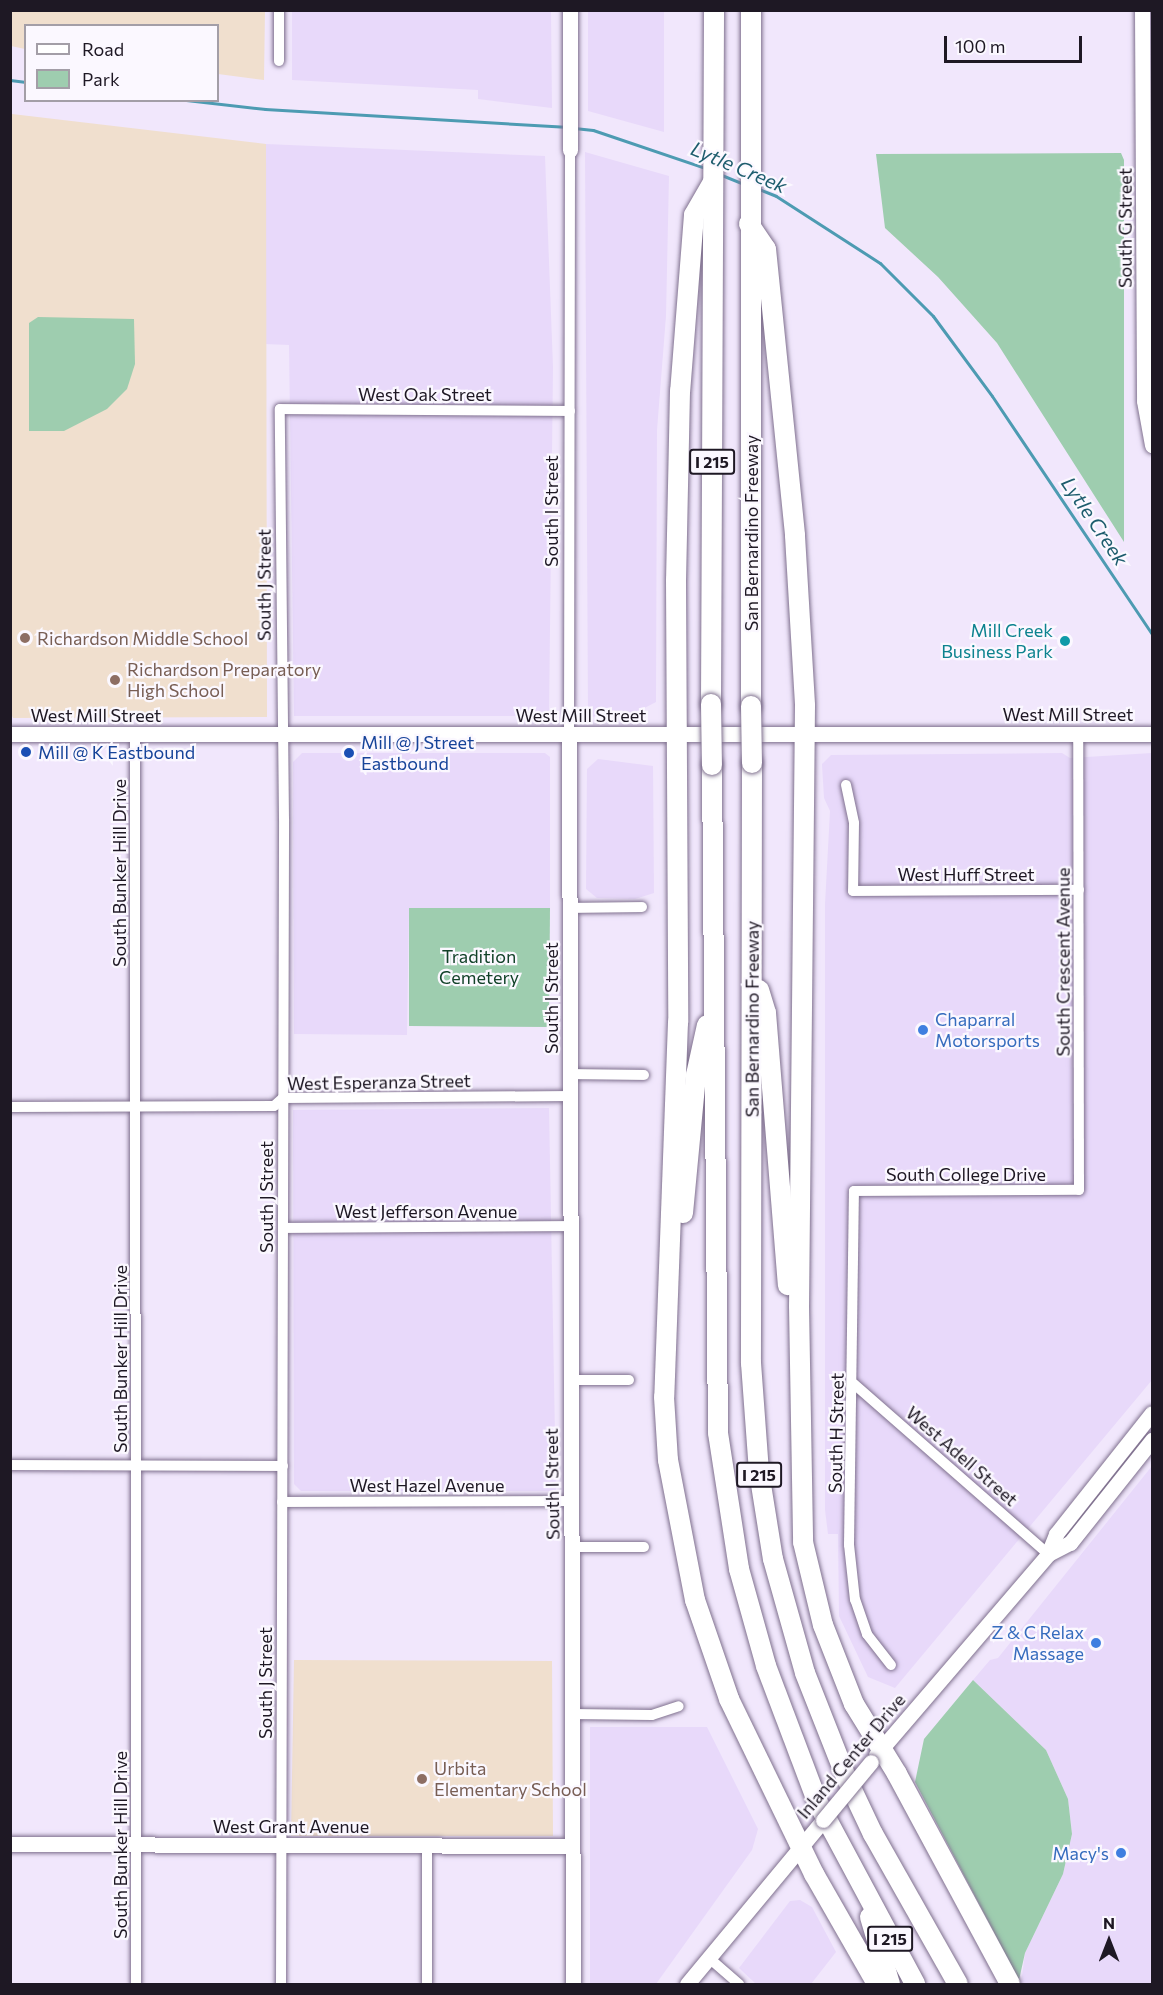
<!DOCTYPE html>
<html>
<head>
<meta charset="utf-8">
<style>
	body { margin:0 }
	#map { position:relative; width:1163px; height:1995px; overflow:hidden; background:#f1e7fc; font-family:Commissioner,sans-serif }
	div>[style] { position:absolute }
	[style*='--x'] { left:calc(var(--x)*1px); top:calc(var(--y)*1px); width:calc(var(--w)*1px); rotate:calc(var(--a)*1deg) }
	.built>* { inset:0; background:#e8d9fa }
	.education>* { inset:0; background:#f0dfce }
	.green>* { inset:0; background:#9ecdaf }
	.stream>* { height:3px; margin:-1.5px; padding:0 1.5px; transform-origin:1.5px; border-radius:1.5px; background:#4d9bb2 }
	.roads { filter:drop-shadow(0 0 2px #7f708e) drop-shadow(0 0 2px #7f708e) }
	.street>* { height:10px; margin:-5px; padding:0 5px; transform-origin:5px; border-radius:5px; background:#fff }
	.secondary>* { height:15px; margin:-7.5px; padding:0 7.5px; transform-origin:7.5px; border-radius:7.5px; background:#fff }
	.highway>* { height:20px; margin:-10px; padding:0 10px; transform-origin:10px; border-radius:10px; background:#fff }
	.bridges { filter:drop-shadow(0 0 2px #7f708e) drop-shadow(0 0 2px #7f708e) }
	.secondary-bridge>* { height:15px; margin:-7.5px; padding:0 7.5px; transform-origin:7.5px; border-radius:7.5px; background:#fff }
	.highway-bridge>* { height:20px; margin:-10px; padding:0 10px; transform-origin:10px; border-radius:10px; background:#fff }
	.dots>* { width:16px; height:16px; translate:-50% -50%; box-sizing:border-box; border:3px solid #fbf8ff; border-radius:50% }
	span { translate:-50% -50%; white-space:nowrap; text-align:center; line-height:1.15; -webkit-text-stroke:4.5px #fbf8ff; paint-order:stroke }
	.shield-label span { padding:2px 4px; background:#fbf8ff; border:2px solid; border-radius:4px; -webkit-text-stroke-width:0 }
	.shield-label { font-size:16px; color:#1e1824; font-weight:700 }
	.street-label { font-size:18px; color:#1e1824 }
	.culture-label { font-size:18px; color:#0d838f }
	.right { translate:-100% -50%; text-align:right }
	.education-label { font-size:18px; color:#785e54 }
	.left { translate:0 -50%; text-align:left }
	.transit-label { font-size:18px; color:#164399 }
	.park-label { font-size:18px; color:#124229 }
	.shop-label { font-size:18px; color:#366cbe }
	.water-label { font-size:20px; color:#1e5d6e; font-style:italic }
	.frame { position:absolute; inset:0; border:12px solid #1e1824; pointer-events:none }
	.legend { position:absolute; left:24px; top:24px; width:195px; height:78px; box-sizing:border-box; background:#fbf8ff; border:2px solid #a39ea7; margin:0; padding:8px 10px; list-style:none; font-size:18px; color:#1e1824 }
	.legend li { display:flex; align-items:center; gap:12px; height:30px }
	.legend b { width:30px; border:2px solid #a39ea7 }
	.north { position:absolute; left:1079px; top:1911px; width:60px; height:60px; -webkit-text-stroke:4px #fbf8ff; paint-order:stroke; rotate:0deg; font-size:16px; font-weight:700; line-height:24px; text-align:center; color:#1e1824 }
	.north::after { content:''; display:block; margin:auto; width:21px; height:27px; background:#1e1824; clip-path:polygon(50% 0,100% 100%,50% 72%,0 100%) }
	.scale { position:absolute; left:944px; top:36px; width:138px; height:27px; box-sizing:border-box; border:3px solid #1e1824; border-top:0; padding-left:8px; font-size:18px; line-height:21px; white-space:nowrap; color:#1e1824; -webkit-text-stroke:4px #fbf8ff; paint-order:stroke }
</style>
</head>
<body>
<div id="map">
	<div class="built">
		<i style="clip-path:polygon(292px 11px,551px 11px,552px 108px,478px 99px,478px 90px,292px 80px)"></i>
		<i style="clip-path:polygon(588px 11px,664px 11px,664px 132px,588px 111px)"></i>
		<i style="clip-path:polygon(266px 144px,545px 156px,553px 367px,549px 716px,294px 716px,289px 345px,264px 344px)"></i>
		<i style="clip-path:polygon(585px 152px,669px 176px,666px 316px,657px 430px,656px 702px,631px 715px,588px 717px)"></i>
		<i style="clip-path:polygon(302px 753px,545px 753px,550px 757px,550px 908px,409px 908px,407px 1035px,294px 1034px,293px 762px)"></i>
		<i style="clip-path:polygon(1062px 753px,1070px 758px,1152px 753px,1152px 1380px,895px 1688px,868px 1677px,839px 1616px,838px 1534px,828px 1534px,825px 1510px,825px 904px,830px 811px,824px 798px,822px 764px,831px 755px)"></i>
		<i style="clip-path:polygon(598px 759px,653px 766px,654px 893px,635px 899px,597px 898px,586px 889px,587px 769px)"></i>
		<i style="clip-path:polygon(549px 1108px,556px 1491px,301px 1491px,294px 1484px,293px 1110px)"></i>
		<i style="clip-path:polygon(1152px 1466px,1152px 1984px,1021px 1984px,1025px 1953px,1063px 1874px,1072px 1834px,1068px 1799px,1046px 1750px,973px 1680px,990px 1660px,998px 1658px)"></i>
		<i style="clip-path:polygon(590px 1727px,707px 1727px,758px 1829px,752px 1850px,656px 1984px,590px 1984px)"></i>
		<i style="clip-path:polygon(800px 1900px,812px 1907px,836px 1952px,811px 1984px,756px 1984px,739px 1968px,790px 1901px)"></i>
	</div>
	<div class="education">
		<i style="clip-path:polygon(12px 11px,265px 11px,264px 80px,218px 74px,218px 26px,26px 26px,25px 49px,11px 46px)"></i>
		<i style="clip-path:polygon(12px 114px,266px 144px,267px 717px,13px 718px,11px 714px)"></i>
		<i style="clip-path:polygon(294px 1660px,552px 1661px,553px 1836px,291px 1836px)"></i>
	</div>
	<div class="green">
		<i style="clip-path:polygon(1121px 153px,1124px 160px,1124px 542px,997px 343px,938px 277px,885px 228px,876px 154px)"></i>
		<i style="clip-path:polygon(38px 317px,134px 319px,135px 364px,127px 389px,107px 409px,64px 431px,29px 431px,29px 323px)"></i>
		<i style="clip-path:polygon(409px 908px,550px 908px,549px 1027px,409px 1026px)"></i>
		<i style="clip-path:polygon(973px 1680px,1046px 1750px,1068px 1799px,1072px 1834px,1063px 1874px,1025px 1953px,1019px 1980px,915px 1782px,924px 1739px)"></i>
	</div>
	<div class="stream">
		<i style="--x:10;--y:80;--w:16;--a:7"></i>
		<i style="--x:186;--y:100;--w:80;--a:6.5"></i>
		<i style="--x:265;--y:109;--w:300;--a:3.4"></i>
		<i style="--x:574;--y:128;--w:19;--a:6"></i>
		<i style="--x:593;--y:130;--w:118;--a:18.7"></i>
		<i style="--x:719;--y:174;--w:27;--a:22"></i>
		<i style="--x:759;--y:189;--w:18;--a:22"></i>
		<i style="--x:776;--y:196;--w:124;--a:32.8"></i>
		<i style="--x:880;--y:263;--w:75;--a:45"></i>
		<i style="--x:933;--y:316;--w:99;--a:53.6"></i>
		<i style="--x:992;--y:396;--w:287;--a:56.1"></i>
	</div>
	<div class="roads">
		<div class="street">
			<i style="--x:279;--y:61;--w:51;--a:-90"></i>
			<i style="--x:135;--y:734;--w:1250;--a:89.95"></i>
			<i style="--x:569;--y:735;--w:585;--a:-89.9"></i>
			<i style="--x:846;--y:785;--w:39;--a:78"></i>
			<i style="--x:854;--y:823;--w:68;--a:90.8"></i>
			<i style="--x:853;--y:891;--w:226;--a:-0.3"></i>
			<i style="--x:570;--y:908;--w:72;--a:-0.8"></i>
			<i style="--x:571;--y:1074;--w:73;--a:0.8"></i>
			<i style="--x:10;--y:1107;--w:264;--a:-0.2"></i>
			<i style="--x:274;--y:1106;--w:12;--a:-42"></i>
			<i style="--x:283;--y:1098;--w:288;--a:-0.4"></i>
			<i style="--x:283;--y:1228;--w:288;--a:-0.4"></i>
			<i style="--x:571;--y:1380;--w:58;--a:0"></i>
			<i style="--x:854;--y:1384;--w:258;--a:41.2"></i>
			<i style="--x:10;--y:1465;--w:273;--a:0.2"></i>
			<i style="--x:282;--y:1502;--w:290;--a:-0.2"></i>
			<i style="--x:572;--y:1547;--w:72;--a:0"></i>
			<i style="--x:891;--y:1665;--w:39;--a:-128"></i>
			<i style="--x:867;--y:1634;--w:36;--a:-109"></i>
			<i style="--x:855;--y:1600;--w:55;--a:-96.2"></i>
			<i style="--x:849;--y:1545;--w:354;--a:-89.2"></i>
			<i style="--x:854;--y:1191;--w:225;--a:-0.3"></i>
			<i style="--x:1079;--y:1190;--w:457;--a:-90.1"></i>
			<i style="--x:572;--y:1714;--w:80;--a:0.7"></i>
			<i style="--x:652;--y:1715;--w:28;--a:-18"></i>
			<i style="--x:709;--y:1958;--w:40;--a:41"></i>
			<i style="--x:281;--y:1984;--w:1165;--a:-89.85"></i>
			<i style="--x:284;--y:819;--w:410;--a:-90.6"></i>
			<i style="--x:280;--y:409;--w:290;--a:0.4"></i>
			<i style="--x:427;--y:1984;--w:138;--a:-90"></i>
		</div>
		<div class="secondary">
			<i style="--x:1142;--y:10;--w:391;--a:89.7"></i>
			<i style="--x:1144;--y:401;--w:45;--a:79.7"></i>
			<i style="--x:570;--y:150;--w:140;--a:-90"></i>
			<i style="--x:10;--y:734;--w:1142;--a:0"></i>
			<i style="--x:569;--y:735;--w:1249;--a:89.82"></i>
			<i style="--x:1048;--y:1554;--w:25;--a:-27"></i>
			<i style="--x:1070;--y:1543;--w:132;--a:-51.5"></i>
			<i style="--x:876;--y:1755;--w:265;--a:-49.4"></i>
			<i style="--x:1048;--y:1554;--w:22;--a:-68"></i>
			<i style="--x:1056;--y:1534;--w:154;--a:-51.6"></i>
			<i style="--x:10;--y:1844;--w:562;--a:0.2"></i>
			<i style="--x:687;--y:1984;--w:213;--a:-50.3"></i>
		</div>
		<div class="highway">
			<i style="--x:751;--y:10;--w:696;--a:90"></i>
			<i style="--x:713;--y:182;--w:38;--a:120"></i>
			<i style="--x:694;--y:215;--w:177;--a:94.5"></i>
			<i style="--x:680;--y:391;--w:189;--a:91.2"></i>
			<i style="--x:676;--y:580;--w:442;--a:89.7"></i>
			<i style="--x:678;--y:1022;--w:375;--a:92.1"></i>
			<i style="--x:664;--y:1397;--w:63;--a:86.4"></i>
			<i style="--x:668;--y:1460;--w:143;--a:79.1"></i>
			<i style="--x:695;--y:1600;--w:105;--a:71"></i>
			<i style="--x:729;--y:1699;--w:195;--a:64.1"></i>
			<i style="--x:814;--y:1874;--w:127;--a:60.2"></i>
			<i style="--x:749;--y:224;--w:30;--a:56"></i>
			<i style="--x:766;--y:249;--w:288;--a:84.2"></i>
			<i style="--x:795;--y:536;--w:170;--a:86.6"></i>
			<i style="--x:805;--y:706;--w:600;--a:90.57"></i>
			<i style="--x:799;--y:1306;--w:236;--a:89"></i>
			<i style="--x:803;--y:1542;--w:85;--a:76.5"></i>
			<i style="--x:823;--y:1625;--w:85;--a:68.6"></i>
			<i style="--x:854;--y:1704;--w:82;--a:58.4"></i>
			<i style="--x:897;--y:1774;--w:238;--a:61.7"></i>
			<i style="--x:711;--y:704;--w:694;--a:-89.75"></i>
			<i style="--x:752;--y:763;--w:600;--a:90.1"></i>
			<i style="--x:751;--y:1363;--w:109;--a:85.8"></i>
			<i style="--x:759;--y:1472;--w:88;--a:80.9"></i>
			<i style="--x:773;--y:1559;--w:118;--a:74.3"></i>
			<i style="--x:805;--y:1673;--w:112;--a:68.5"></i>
			<i style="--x:846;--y:1777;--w:63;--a:64.7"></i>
			<i style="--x:873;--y:1834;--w:172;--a:60.5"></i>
			<i style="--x:712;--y:765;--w:668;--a:89.49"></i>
			<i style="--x:718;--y:1433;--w:138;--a:81.2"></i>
			<i style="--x:739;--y:1569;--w:101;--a:74.4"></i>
			<i style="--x:766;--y:1666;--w:144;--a:69.3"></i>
			<i style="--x:817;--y:1801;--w:208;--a:61.8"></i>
			<i style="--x:759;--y:990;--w:24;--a:73"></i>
			<i style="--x:766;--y:1013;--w:273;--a:85.4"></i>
			<i style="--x:683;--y:1213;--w:139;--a:-84.6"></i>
			<i style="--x:696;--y:1075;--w:51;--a:-77.6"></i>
			<i style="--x:870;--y:1917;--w:70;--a:73.4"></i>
		</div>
	</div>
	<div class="bridges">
		<div class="secondary-bridge">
			<i style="--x:823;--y:1820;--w:75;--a:-50.4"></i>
		</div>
		<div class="highway-bridge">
			<i style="--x:711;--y:704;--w:61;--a:89.1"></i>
			<i style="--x:751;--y:706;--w:57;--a:89"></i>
		</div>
	</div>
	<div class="dots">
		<i style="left:25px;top:638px;background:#8d6e63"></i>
		<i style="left:1065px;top:641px;background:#0f9aa8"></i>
		<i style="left:115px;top:680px;background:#8d6e63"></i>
		<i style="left:26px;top:752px;background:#1a4fb4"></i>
		<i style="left:349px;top:753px;background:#1a4fb4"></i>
		<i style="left:923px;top:1030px;background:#3f7fe0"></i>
		<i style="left:1096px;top:1643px;background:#3f7fe0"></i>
		<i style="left:422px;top:1779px;background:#8d6e63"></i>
		<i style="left:1121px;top:1853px;background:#3f7fe0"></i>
	</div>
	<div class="shield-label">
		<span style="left:712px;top:462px">I 215</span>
		<span style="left:759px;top:1475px">I 215</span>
		<span style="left:890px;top:1939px">I 215</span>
	</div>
	<div class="street-label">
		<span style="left:1125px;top:228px;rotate:-90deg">South G Street</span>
		<span style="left:425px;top:394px">West Oak Street</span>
		<span style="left:551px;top:511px;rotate:-90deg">South I Street</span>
		<span style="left:751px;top:533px;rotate:-90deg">San Bernardino Freeway</span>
		<span style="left:264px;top:585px;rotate:-90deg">South J Street</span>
		<span style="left:1068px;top:714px">West Mill Street</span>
		<span style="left:96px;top:715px">West Mill Street</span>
		<span style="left:581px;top:715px">West Mill Street</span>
		<span style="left:119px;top:873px;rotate:-90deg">South Bunker Hill Drive</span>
		<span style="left:966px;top:874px">West Huff Street</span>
		<span style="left:1063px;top:962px;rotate:-90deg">South Crescent Avenue</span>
		<span style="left:551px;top:998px;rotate:-90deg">South I Street</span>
		<span style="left:752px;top:1019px;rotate:-90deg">San Bernardino Freeway</span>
		<span style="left:379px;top:1082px;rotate:-1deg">West Esperanza Street</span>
		<span style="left:966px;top:1174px">South College Drive</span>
		<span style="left:266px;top:1197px;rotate:-90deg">South J Street</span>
		<span style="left:426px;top:1211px">West Jefferson Avenue</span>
		<span style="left:120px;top:1359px;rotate:-90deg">South Bunker Hill Drive</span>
		<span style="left:836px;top:1433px;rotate:-89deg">South H Street</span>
		<span style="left:962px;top:1456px;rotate:41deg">West Adell Street</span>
		<span style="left:552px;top:1484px;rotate:-91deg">South I Street</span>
		<span style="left:427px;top:1485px">West Hazel Avenue</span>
		<span style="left:265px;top:1683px;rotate:-90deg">South J Street</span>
		<span style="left:851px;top:1756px;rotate:-50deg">Inland Center Drive</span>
		<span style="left:291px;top:1826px">West Grant Avenue</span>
		<span style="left:120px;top:1845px;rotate:-90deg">South Bunker Hill Drive</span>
	</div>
	<div class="culture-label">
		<span class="right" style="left:1053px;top:641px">Mill Creek<br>Business Park</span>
	</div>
	<div class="education-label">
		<span class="left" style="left:37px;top:638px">Richardson Middle School</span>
		<span class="left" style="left:127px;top:680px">Richardson Preparatory<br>High School</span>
		<span class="left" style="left:434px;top:1779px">Urbita<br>Elementary School</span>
	</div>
	<div class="transit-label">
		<span class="left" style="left:361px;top:753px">Mill @ J Street<br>Eastbound</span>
		<span class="left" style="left:38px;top:752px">Mill @ K Eastbound</span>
	</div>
	<div class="park-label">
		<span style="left:479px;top:967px">Tradition<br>Cemetery</span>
	</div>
	<div class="shop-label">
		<span class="left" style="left:935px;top:1030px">Chaparral<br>Motorsports</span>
		<span class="right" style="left:1084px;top:1643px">Z &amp; C Relax<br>Massage</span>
		<span class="right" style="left:1109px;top:1853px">Macy's</span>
	</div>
	<div class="water-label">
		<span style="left:739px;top:167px;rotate:23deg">Lytle Creek</span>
		<span style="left:1095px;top:521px;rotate:56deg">Lytle Creek</span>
	</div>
	<div class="frame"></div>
	<ul class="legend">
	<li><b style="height:8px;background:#fff"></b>Road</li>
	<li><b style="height:16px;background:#9ecdaf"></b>Park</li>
	</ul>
	<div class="north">N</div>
	<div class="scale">100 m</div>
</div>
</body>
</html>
